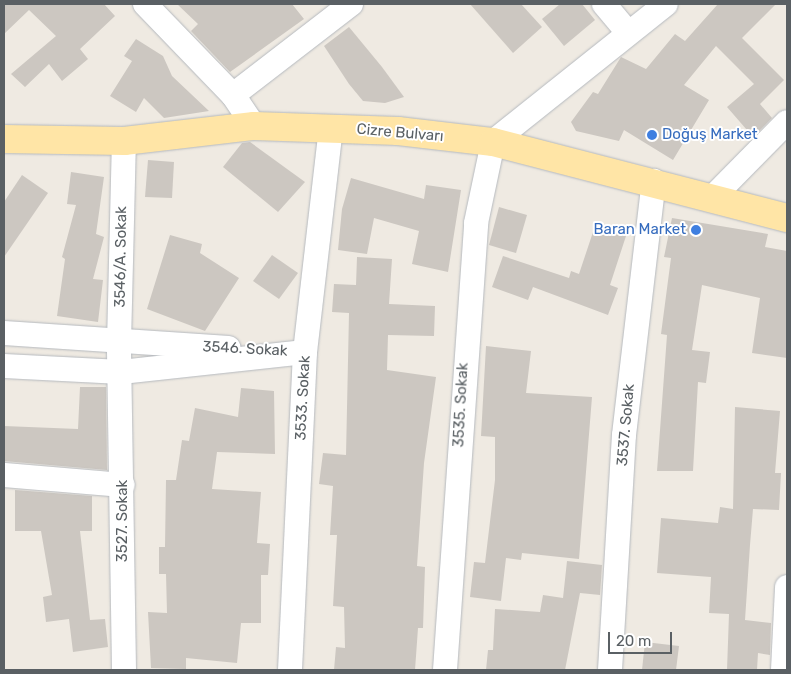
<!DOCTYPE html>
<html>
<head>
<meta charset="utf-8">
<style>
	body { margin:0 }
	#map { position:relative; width:791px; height:674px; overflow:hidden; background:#efeae2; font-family:Rubik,sans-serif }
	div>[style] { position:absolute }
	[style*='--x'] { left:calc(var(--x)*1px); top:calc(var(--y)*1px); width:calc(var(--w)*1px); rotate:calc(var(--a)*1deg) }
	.building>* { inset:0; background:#ccc7c1 }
	.roads { filter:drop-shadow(0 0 1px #b5b9be) drop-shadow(0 0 1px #b5b9be) }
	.minor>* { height:24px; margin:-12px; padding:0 12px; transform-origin:12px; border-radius:12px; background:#fff }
	.major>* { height:28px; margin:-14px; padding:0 14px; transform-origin:14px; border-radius:14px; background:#ffe5a6 }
	.dots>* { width:14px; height:14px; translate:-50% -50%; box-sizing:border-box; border:2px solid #fff; border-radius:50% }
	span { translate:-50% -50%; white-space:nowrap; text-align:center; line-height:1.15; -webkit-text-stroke:4px #fff; paint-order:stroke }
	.street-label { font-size:15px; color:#5a6064 }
	.shop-label { font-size:15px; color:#366cbe }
	.left { translate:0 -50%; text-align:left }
	.right { translate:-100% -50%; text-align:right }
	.frame { position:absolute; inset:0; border:5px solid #5a6064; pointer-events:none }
	.scale { position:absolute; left:608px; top:632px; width:64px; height:22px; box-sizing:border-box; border:2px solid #5a6064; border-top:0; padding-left:6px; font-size:15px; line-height:18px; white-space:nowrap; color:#5a6064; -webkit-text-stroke:4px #fff; paint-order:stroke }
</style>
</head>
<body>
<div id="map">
	<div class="building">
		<i style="clip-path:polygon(4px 4px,104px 4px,115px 16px,80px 49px,88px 59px,62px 81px,49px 64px,25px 87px,11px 74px,56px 36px,29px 10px,4px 34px)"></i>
		<i style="clip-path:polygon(177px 4px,292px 4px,304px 19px,230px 72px,191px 31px,198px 24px)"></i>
		<i style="clip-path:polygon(470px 4px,521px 4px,542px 27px,513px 53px)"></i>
		<i style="clip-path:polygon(560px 4px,582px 4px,595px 20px,564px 46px,542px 19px)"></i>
		<i style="clip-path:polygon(718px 4px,776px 4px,742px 38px,784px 80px,760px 104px,772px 118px,753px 137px,727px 107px,754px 84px,716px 46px,684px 85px,709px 100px,673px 160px,624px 130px,619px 141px,576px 131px,571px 122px,593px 92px,598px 94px,621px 57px,646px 69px,675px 34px,685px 41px)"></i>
		<i style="clip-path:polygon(349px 27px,382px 67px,404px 97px,385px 103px,363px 101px,349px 84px,324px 46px)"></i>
		<i style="clip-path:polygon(136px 39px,163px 56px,172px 76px,209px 111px,164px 118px,144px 98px,136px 112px,110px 96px,132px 61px,124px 56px)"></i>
		<i style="clip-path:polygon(250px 142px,305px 182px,278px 212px,223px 167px,242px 143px)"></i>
		<i style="clip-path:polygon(148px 160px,174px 162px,172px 198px,145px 197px)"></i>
		<i style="clip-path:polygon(71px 172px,104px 177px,96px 234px,104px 237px,93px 279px,103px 280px,98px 322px,57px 316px,65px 259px,62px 257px,76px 205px,67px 204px)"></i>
		<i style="clip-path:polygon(22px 175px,48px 193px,4px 257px,4px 202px)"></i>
		<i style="clip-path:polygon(351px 178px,424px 199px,426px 185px,461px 190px,448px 272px,412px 264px,419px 231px,374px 218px,367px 254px,338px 250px,342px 209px)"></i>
		<i style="clip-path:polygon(499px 207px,527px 215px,516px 253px,489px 245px)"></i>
		<i style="clip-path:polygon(672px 218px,768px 234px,765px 247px,787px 251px,787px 358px,752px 353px,760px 298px,702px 285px,692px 350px,710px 352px,706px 383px,698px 382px,693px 471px,657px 471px,667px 335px,661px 334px,671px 258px,664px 257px)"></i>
		<i style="clip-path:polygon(595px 226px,626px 236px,610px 285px,618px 288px,608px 315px,533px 287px,528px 300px,492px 287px,503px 256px,569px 278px,571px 271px,579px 274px)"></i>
		<i style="clip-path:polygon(170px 235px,202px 244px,200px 253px,239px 278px,205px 331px,147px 309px)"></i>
		<i style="clip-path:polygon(272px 255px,298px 273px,279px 299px,253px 281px)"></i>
		<i style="clip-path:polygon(357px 257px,392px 259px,389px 304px,435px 306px,434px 336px,388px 335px,387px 370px,436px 377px,424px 463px,417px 566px,425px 567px,423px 628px,418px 628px,415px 670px,334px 670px,336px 647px,345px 648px,344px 607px,333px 606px,337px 535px,330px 535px,333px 486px,319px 484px,323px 453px,346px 455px,349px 313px,332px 312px,334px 284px,356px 285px)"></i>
		<i style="clip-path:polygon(486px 346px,531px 351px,526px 393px,592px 397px,579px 559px,522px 553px,521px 560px,506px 558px,501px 601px,470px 597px,474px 562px,485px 563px,495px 480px,495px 437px,481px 436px)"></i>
		<i style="clip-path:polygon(80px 387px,106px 387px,107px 470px,4px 461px,4px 426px,78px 429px)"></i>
		<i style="clip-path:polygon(241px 388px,274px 391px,275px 454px,217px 452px,212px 489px,261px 492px,257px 543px,270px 544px,268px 575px,261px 575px,261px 623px,241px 623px,237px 663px,186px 658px,186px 669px,151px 668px,148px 612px,167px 613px,166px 574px,159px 574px,159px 547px,165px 547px,166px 480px,176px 480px,182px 440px,189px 441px,195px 408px,238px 417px)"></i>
		<i style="clip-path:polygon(735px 407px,780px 411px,775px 473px,781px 473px,779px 510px,753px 509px,750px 545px,745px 620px,771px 623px,770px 655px,758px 653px,757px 670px,727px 670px,729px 614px,709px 613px,711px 577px,657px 573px,661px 518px,718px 523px,720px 507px,733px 509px)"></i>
		<i style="clip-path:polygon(15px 490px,92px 496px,92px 531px,80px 531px,90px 620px,105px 619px,108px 647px,73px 652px,69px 619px,46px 622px,43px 597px,52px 595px,41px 531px,15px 531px)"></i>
		<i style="clip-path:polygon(567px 561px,602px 565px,600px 595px,580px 593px,565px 670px,486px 670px,488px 650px,493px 650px,495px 609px,540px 612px,543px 595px,563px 598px)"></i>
		<i style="clip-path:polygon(645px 642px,679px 646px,676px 670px,642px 670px)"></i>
	</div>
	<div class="roads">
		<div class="minor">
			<i style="--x:145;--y:4;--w:127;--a:46"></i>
			<i style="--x:233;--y:95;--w:37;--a:56"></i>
			<i style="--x:604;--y:4;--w:38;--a:50"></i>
			<i style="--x:233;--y:95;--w:149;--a:-37.6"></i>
			<i style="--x:713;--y:197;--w:105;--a:-45.4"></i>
			<i style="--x:4;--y:333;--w:225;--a:3.8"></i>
			<i style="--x:4;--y:366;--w:117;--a:2.9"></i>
			<i style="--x:121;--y:372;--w:185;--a:-6.2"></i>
			<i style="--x:4;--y:475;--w:119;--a:4.8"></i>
			<i style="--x:124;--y:670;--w:327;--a:-90.9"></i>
			<i style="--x:119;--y:343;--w:202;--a:-88.6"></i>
			<i style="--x:290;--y:670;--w:318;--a:-87.3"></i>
			<i style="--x:305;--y:352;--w:226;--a:-83.4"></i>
			<i style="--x:445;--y:670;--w:448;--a:-86"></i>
			<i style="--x:476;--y:223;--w:83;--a:-78.1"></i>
			<i style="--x:493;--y:142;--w:221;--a:-38.6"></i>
			<i style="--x:610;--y:670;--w:235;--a:-86.6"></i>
			<i style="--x:624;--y:435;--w:256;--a:-83.3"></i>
			<i style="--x:783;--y:670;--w:83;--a:-87.2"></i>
		</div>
		<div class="major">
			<i style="--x:4;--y:139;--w:120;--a:1"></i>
			<i style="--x:124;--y:141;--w:131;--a:-6.6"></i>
			<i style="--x:254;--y:126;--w:144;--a:2"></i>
			<i style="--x:398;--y:131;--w:96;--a:6.6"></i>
			<i style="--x:493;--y:142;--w:304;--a:14.5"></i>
		</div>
	</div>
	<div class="dots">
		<i style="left:652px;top:135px;background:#3f7fe0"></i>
		<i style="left:696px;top:230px;background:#3f7fe0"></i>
	</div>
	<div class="street-label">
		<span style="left:400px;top:133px;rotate:5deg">Cizre Bulvarı</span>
		<span style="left:121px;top:257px;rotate:-89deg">3546/A. Sokak</span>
		<span style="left:245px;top:349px;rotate:3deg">3546. Sokak</span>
		<span style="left:303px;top:398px;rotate:-87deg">3533. Sokak</span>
		<span style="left:461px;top:405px;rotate:-87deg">3535. Sokak</span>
		<span style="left:626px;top:425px;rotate:-85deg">3537. Sokak</span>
		<span style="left:123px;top:521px;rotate:-90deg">3527. Sokak</span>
	</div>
	<div class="shop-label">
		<span class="left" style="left:662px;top:135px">Doğuş Market</span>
		<span class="right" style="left:686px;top:230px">Baran Market</span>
	</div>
	<div class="frame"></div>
	<div class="scale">20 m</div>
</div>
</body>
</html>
